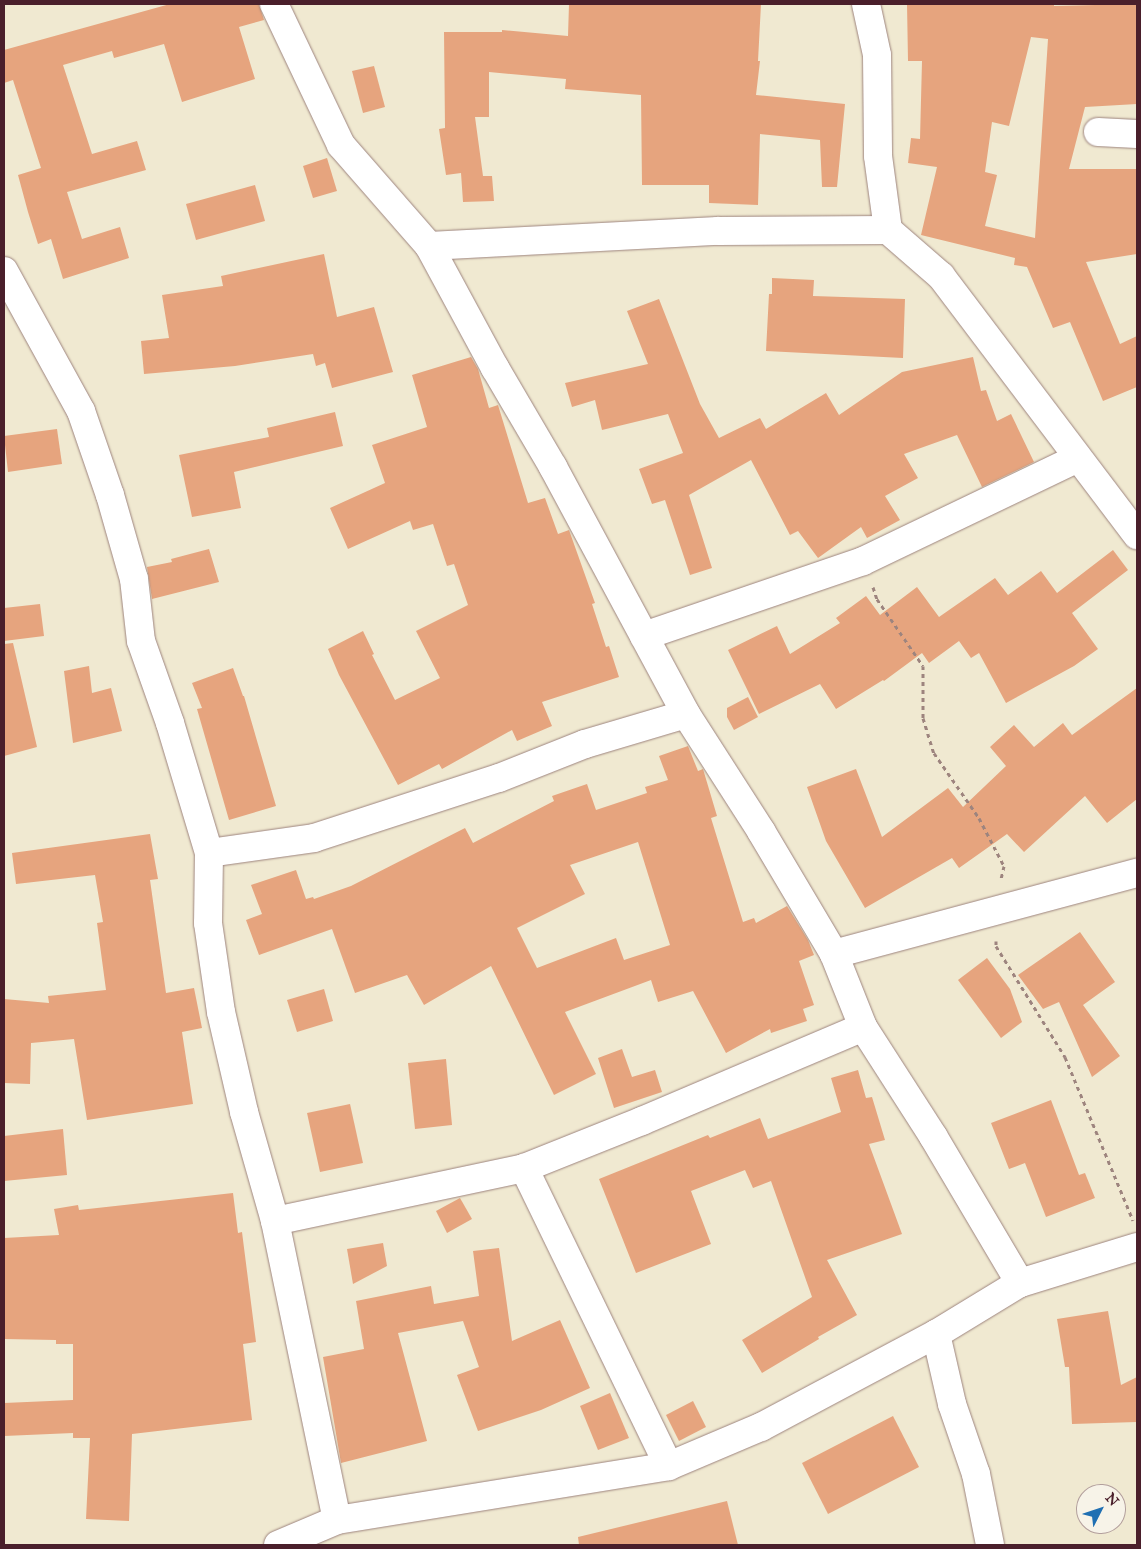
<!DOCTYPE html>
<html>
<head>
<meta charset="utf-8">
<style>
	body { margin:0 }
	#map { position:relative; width:1141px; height:1549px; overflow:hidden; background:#f0e9d1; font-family:"IM FELL Great Primer",serif }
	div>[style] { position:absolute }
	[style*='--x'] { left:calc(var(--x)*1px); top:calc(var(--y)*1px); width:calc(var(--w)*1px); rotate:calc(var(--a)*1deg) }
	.building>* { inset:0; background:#e6a47e }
	.path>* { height:3px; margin-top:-1.5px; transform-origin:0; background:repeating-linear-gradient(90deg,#9d847e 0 4px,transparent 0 8px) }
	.roads { filter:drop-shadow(0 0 1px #9d847e) drop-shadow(0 0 1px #9d847e) }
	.minor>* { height:28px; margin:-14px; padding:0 14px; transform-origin:14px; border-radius:14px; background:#fff }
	span { translate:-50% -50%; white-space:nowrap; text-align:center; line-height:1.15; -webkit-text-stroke:4.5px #f7f3e8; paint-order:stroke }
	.frame { position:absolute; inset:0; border:5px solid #4a1f2b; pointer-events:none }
	.north { position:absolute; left:1076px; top:1484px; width:50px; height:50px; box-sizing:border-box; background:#f7f3e8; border:1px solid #b29e9c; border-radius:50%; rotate:49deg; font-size:14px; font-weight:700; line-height:20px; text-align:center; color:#4a1f2b }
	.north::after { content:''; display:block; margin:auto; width:18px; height:22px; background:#1f6fb2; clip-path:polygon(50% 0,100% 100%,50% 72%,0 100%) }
</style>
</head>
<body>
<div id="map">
	<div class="building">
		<i style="clip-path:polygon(170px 4px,259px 4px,264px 20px,239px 27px,255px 79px,182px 102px,164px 44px,114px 58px,112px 51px,63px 65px,92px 154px,137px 141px,146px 170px,67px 192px,82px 239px,120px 227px,129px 258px,63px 279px,51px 239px,38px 244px,28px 212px,18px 175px,41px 168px,13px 80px,4px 83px,4px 50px)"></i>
		<i style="clip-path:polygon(569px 4px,761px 4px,758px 61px,760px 61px,756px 95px,845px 104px,837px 187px,822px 187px,820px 140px,760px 134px,758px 205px,709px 203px,709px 185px,642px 185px,641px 95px,565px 89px,566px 79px,489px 72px,489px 117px,475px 117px,483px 176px,492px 176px,494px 201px,463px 202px,461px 173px,446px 175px,439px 129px,445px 128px,444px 32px,502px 32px,502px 30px,568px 36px)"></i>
		<i style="clip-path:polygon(evenodd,907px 4px,1054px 4px,1054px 6px,1137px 4px,1137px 104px,1085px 107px,1069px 169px,1137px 169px,1137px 254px,1086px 262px,1120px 344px,1137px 336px,1137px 387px,1103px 401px,1070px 322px,1053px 328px,1027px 267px,1014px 265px,1015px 258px,921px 235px,937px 167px,908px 163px,911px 138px,920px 139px,922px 61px,908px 61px,907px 4px,1031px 37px,1048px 39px,1035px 238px,985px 226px,997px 175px,985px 172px,992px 122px,1009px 126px,1031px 37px)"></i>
		<i style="clip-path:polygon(374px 66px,385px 107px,363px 113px,352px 71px)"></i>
		<i style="clip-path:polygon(327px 158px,337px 191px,313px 198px,303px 166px)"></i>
		<i style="clip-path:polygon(255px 185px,265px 221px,196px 240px,186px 204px)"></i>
		<i style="clip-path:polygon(324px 254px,337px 317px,374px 307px,393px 372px,332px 388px,325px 363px,316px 366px,313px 354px,235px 366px,144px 374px,141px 341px,169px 338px,162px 295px,223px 286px,221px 276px)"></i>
		<i style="clip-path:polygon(772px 278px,814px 280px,813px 296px,905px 299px,903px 358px,766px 351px,769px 294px,772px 294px)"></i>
		<i style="clip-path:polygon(659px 299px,700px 404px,719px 438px,760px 418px,766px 429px,826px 393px,839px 415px,902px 372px,973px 357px,981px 391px,986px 390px,997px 421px,1011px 414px,1034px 462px,982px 487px,957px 435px,904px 454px,918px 478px,885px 496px,900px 520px,867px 538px,861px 527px,818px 558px,798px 531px,790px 535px,751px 460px,689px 495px,712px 568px,690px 575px,665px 500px,652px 504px,639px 469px,683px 453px,668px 414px,602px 430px,595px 400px,572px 407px,565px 383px,648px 364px,627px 311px)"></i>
		<i style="clip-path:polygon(471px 357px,478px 369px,489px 408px,498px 405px,528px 503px,545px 498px,558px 534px,569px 530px,595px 603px,592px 604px,606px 647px,609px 646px,619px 677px,542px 702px,552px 726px,517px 741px,512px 730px,442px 769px,439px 764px,398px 785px,339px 675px,328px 649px,363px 631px,374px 654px,372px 655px,395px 700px,440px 678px,416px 631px,468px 605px,454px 564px,447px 566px,433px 524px,413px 530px,410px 521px,348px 549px,330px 508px,385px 483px,372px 445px,427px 427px,412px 375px)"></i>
		<i style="clip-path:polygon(335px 412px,343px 446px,234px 472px,241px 508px,192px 517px,179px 455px,269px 437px,267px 428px)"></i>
		<i style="clip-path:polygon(57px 429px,62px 464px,8px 472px,4px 436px)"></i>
		<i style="clip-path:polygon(209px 549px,219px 582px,152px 599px,147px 567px,172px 562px,171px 559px)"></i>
		<i style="clip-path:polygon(1113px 550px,1128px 570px,1072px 613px,1098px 649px,1074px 666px,1006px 703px,979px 653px,971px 658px,959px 641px,929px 663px,922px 653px,884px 681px,883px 680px,836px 709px,820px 684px,759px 714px,728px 650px,777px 626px,790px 654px,840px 623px,836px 618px,866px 596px,880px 615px,917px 587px,939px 617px,995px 578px,1008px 595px,1041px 571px,1057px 593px)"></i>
		<i style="clip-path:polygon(40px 604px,44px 636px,4px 641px,4px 608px)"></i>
		<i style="clip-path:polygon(13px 643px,37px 747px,4px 756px,4px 644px)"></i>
		<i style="clip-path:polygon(89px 666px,92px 693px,111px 688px,122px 731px,73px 743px,64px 671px)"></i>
		<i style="clip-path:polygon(233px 668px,243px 696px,244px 696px,276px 806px,229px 820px,197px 709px,202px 708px,192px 683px)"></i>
		<i style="clip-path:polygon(1137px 688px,1137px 799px,1107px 823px,1085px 796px,1024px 852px,1007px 834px,959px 868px,952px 858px,865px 908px,826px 841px,807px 787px,856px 769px,882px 837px,948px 788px,963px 807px,1006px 766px,990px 747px,1014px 725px,1034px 747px,1063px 723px,1072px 735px)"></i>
		<i style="clip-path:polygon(748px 697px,758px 717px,734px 730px,727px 717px,727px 708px)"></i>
		<i style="clip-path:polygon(evenodd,688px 746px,698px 771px,703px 769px,717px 816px,711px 818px,743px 922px,754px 918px,756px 923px,787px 906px,808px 940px,814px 955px,799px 961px,814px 1005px,803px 1009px,807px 1021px,771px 1033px,770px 1029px,726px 1053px,693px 991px,658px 1002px,651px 980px,565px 1012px,596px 1074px,554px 1095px,491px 966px,424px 1005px,407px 975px,355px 993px,332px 929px,259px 955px,246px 920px,262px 914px,251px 885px,296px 870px,306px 899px,313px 897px,314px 899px,351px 886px,465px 828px,473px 843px,554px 801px,552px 796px,587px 784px,596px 810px,647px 793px,645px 787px,668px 780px,659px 756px,688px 746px,638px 842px,670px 945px,624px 960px,616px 938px,537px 968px,517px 928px,585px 894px,570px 865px,638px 842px)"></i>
		<i style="clip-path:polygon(150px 834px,158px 879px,150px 880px,166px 993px,194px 988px,202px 1028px,182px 1032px,193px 1104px,87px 1120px,74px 1039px,31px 1043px,30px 1084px,4px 1083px,4px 999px,49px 1003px,48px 996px,106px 990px,97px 923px,103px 922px,95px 875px,16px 884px,12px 853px)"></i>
		<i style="clip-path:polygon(1080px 932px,1115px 982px,1083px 1005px,1120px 1056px,1092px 1077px,1059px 1002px,1043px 1009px,1018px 975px)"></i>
		<i style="clip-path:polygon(987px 958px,1010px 989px,1022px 1022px,1001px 1038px,958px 980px)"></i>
		<i style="clip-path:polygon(324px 989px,333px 1021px,297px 1032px,287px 1000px)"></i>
		<i style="clip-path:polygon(622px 1049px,632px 1077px,655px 1070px,662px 1092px,614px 1108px,598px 1058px)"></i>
		<i style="clip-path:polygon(446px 1059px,452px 1125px,415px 1129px,408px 1063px)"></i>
		<i style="clip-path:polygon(858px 1070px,866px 1098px,872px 1097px,885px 1140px,869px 1144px,902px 1234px,827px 1260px,857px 1315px,818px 1337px,819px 1339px,762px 1373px,742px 1340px,812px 1297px,771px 1181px,753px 1188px,745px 1170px,691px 1191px,711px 1244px,636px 1273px,599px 1179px,708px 1135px,710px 1138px,760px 1118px,768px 1139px,841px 1112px,831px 1078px)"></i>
		<i style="clip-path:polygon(1051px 1100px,1079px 1175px,1085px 1173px,1095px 1198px,1046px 1217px,1025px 1163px,1009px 1169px,991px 1123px)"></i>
		<i style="clip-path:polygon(350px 1104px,363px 1163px,320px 1172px,307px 1113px)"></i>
		<i style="clip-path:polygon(63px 1129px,67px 1175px,4px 1181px,4px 1136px)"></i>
		<i style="clip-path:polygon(233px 1193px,238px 1233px,242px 1232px,256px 1342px,243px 1344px,252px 1420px,132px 1434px,129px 1521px,86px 1519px,90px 1438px,73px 1438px,73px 1433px,4px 1436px,4px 1403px,73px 1400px,73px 1344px,56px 1344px,56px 1340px,4px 1339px,4px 1238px,59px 1235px,54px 1209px,78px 1205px,79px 1210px)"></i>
		<i style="clip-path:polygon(460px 1198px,472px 1219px,447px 1233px,436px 1211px)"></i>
		<i style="clip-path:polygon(383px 1243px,387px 1266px,353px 1284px,347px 1249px)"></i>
		<i style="clip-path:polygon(499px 1248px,512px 1341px,560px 1320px,590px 1388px,541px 1410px,478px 1431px,457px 1375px,479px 1367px,463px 1321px,398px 1333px,427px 1441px,341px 1463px,323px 1357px,364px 1349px,356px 1301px,431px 1286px,434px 1304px,479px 1296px,473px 1251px)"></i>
		<i style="clip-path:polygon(1108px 1311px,1121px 1385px,1137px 1377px,1137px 1422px,1072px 1424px,1069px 1367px,1065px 1367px,1057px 1319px)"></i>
		<i style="clip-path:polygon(610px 1393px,629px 1438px,598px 1450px,580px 1406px)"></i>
		<i style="clip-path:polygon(693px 1401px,706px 1427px,679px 1441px,666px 1415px)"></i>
		<i style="clip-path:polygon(893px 1416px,919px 1467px,828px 1514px,802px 1463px)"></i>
		<i style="clip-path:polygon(727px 1501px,738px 1545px,579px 1545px,578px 1537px)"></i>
	</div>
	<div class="path">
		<i style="--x:873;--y:587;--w:13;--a:72"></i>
		<i style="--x:877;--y:599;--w:81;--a:55.5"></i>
		<i style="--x:923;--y:666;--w:52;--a:90"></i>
		<i style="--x:923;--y:718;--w:37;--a:73"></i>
		<i style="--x:934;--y:753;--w:79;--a:55.3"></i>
		<i style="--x:979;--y:818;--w:54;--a:62.5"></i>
		<i style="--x:1004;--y:866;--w:13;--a:103"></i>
		<i style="--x:996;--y:941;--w:5;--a:90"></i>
		<i style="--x:996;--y:946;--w:131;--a:58.1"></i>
		<i style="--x:1065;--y:1057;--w:177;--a:67.4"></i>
	</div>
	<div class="roads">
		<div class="minor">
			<i style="--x:274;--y:4;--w:156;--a:64.6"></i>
			<i style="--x:341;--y:145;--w:134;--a:48.9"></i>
			<i style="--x:429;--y:246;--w:139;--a:61.6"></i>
			<i style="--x:495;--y:368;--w:115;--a:59.6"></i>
			<i style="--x:553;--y:467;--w:281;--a:61.7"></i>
			<i style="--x:686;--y:714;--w:139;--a:57.3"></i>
			<i style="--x:761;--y:831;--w:143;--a:59.3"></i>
			<i style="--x:834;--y:954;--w:79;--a:68.3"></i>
			<i style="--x:863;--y:1027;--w:130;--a:57.3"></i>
			<i style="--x:933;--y:1136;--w:171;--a:59.4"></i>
			<i style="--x:866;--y:4;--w:52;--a:77.8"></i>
			<i style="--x:877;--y:55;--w:101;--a:89.4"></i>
			<i style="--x:878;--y:156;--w:75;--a:82.3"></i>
			<i style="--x:1098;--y:132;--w:39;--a:3"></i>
			<i style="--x:429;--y:246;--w:289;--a:-3"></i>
			<i style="--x:718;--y:231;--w:170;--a:-0.3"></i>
			<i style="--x:888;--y:230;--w:70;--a:41"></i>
			<i style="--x:941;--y:276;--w:325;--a:52.9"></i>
			<i style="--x:4;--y:271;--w:160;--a:61.2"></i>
			<i style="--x:81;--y:411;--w:89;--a:71"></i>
			<i style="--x:110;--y:495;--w:87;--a:74.1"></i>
			<i style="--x:134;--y:579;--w:62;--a:83.6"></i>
			<i style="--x:141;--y:641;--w:87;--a:70.5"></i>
			<i style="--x:170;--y:723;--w:136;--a:73.3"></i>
			<i style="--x:209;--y:853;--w:70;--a:90.8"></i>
			<i style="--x:208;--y:923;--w:90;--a:81.7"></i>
			<i style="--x:221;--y:1012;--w:103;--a:77"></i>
			<i style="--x:244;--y:1112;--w:113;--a:74.1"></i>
			<i style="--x:275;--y:1221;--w:305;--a:78.3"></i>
			<i style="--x:644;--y:636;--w:231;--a:-18.9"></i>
			<i style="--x:863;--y:561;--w:238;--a:-25.6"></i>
			<i style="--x:209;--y:853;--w:106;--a:-8.1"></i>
			<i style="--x:314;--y:838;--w:194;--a:-18"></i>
			<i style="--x:499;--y:778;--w:92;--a:-21.6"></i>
			<i style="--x:585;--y:744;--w:105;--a:-16.5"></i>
			<i style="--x:834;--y:954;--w:314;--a:-15"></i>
			<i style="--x:524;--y:1168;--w:331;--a:64.1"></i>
			<i style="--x:275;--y:1221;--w:255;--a:-12"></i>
			<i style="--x:524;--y:1168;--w:127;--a:-21.7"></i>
			<i style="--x:642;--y:1121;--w:240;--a:-23"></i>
			<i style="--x:936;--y:1334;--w:72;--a:77.1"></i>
			<i style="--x:952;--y:1404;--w:74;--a:71.1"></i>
			<i style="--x:976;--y:1474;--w:72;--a:78.8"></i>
			<i style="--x:278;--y:1545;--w:64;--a:-23"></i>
			<i style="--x:337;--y:1520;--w:336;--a:-9.2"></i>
			<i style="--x:669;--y:1466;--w:100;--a:-23"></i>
			<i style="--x:761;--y:1427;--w:198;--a:-28"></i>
			<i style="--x:936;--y:1334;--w:98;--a:-31.3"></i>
			<i style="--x:1020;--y:1283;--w:122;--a:-17.1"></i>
		</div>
	</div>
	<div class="frame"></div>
	<div class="north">N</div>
</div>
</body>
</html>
